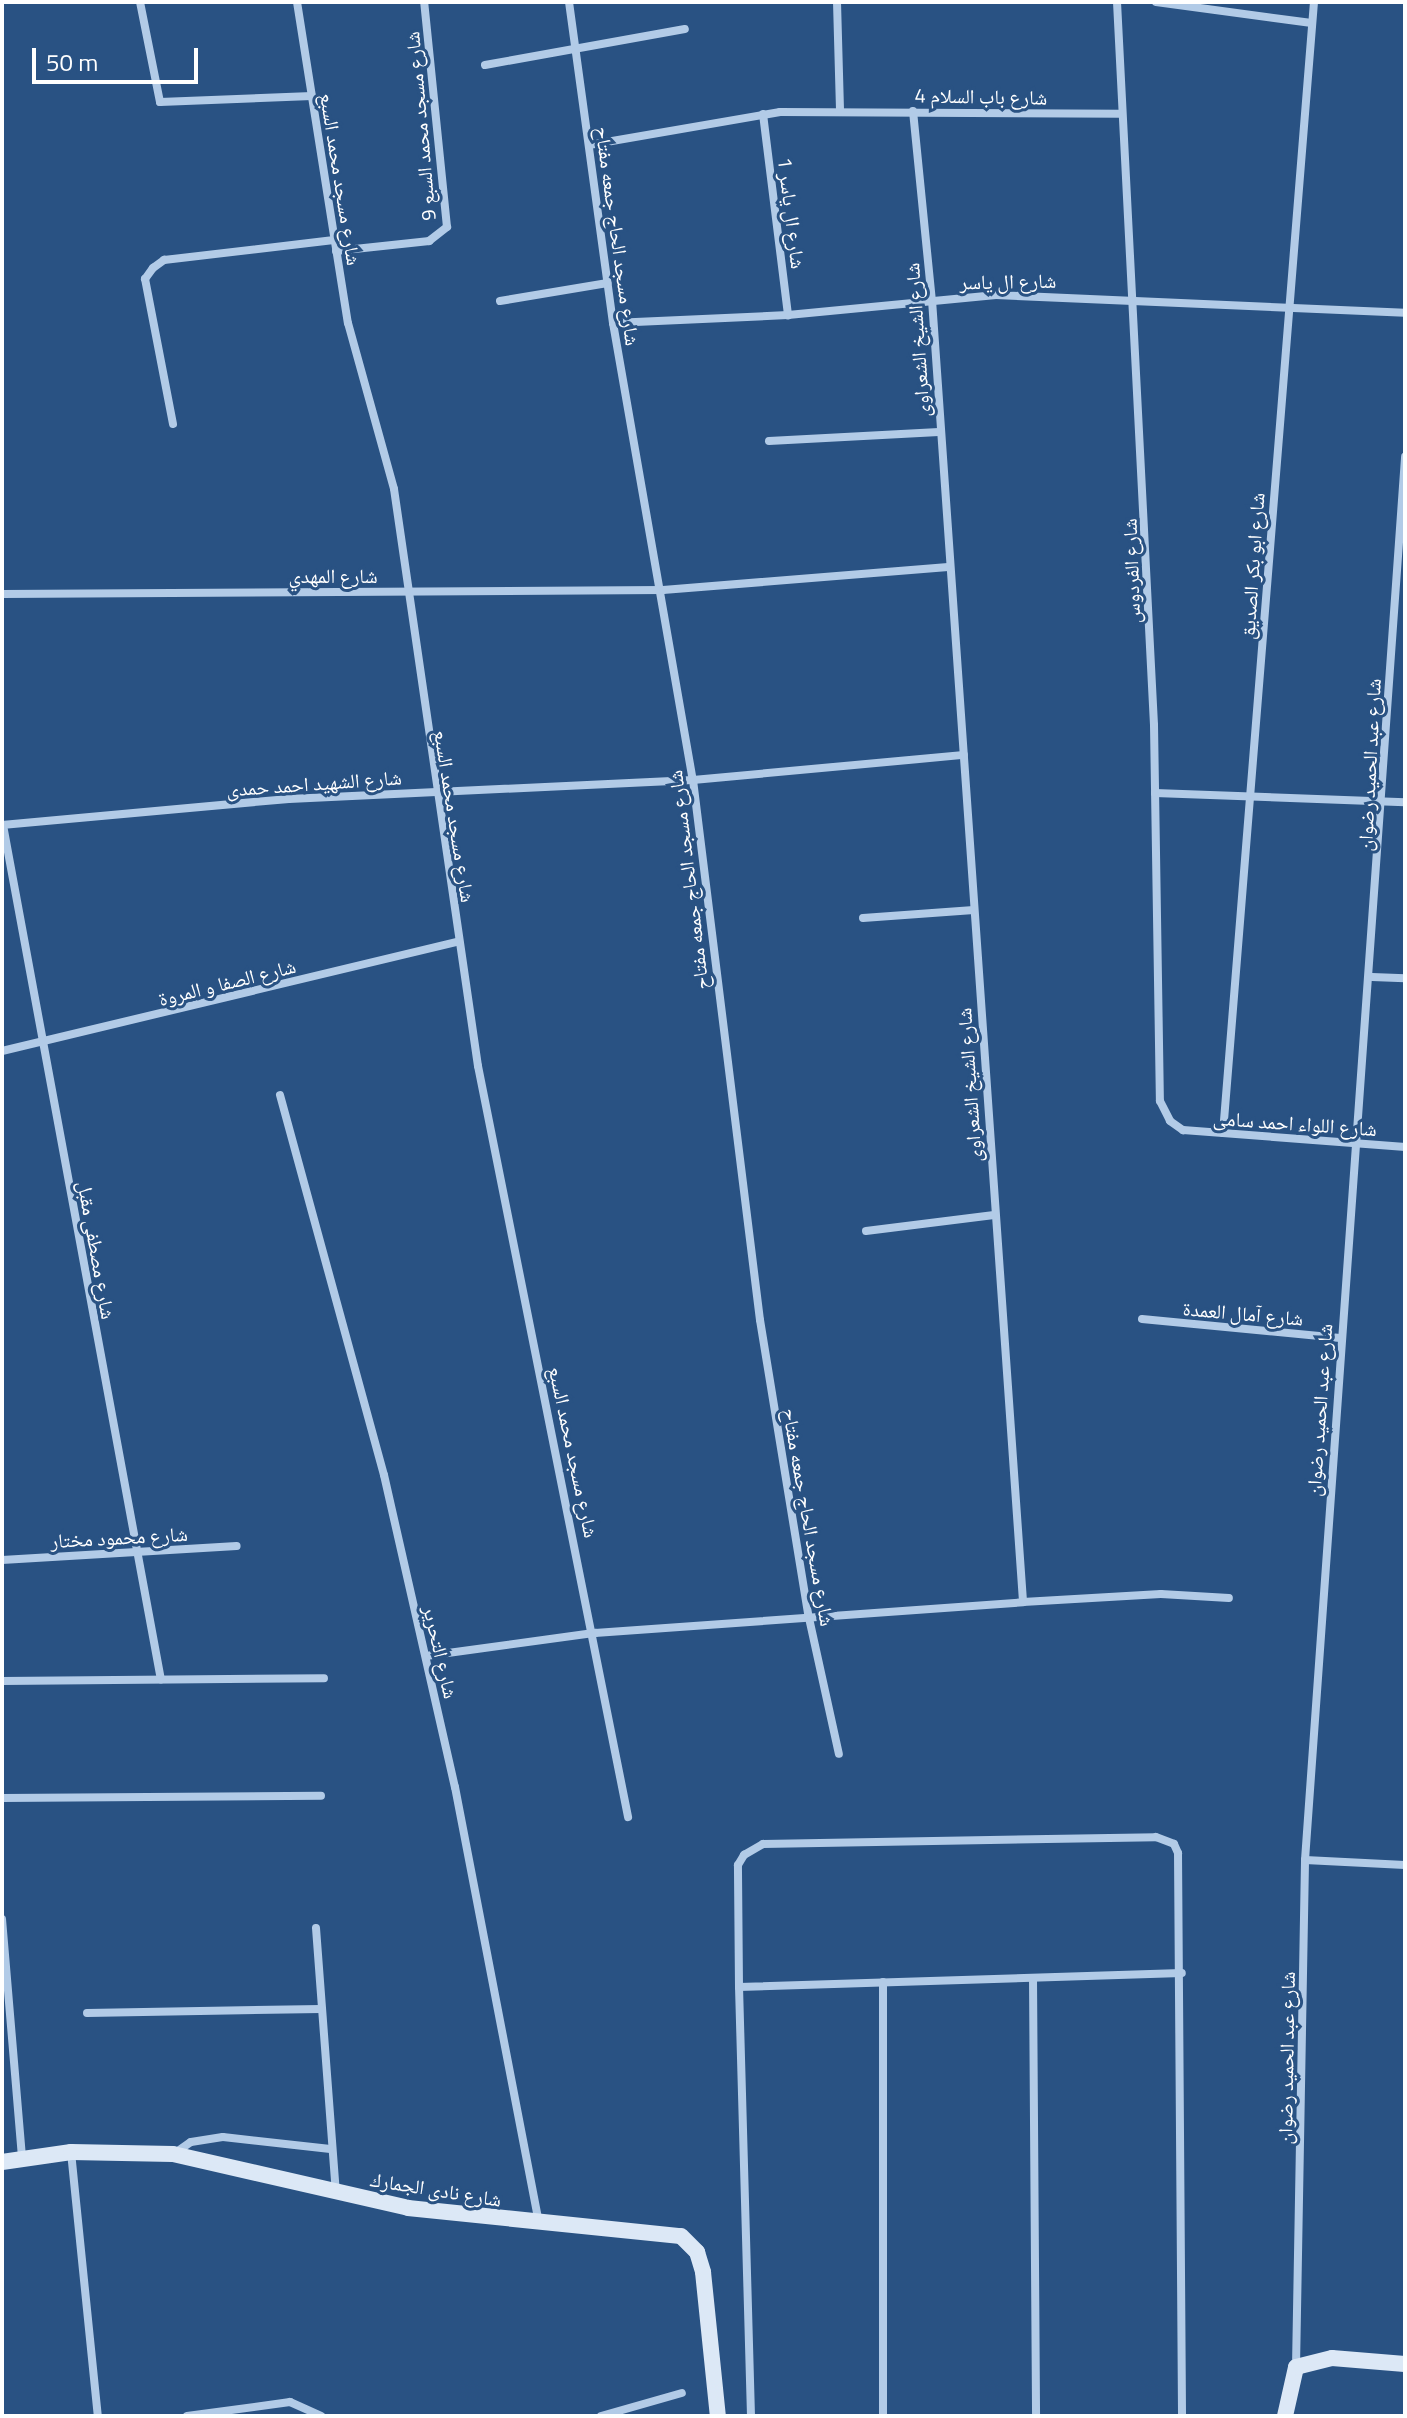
<!DOCTYPE html>
<html>
<head>
<meta charset="utf-8">
<style>
	body { margin:0 }
	#map { position:relative; width:1407px; height:2418px; overflow:hidden; background:#295283; font-family:"Titillium Web","Noto Naskh Arabic",sans-serif }
	div>[style] { position:absolute }
	[style*='--x'] { left:calc(var(--x)*1px); top:calc(var(--y)*1px); width:calc(var(--w)*1px); rotate:calc(var(--a)*1deg) }
	.street>* { height:8px; margin:-4px; padding:0 4px; transform-origin:4px; border-radius:4px; background:#b2cbe7 }
	.secondary>* { height:16px; margin:-8px; padding:0 8px; transform-origin:8px; border-radius:8px; background:#dce8f6 }
	span { translate:-50% -50%; white-space:nowrap; text-align:center; line-height:1.15; -webkit-text-stroke:6px #295283; paint-order:stroke }
	.street-label { font-size:20px; color:#fff }
	.frame { position:absolute; inset:0; border:4px solid #fff; pointer-events:none }
	.scale { position:absolute; left:32px; top:48px; width:166px; height:36px; box-sizing:border-box; border:4px solid #fff; border-top:0; padding-left:10px; font-size:24px; line-height:28px; white-space:nowrap; color:#fff; -webkit-text-stroke:6px #295283; paint-order:stroke }
</style>
</head>
<body>
<div id="map">
	<div class="street">
		<i style="--x:140;--y:2;--w:102;--a:78.7"></i>
		<i style="--x:160;--y:102;--w:152;--a:-2.3"></i>
		<i style="--x:297;--y:2;--w:325;--a:81"></i>
		<i style="--x:348;--y:323;--w:172;--a:74.5"></i>
		<i style="--x:394;--y:489;--w:583;--a:81.72"></i>
		<i style="--x:478;--y:1066;--w:766;--a:78.7"></i>
		<i style="--x:569;--y:2;--w:324;--a:82.2"></i>
		<i style="--x:613;--y:323;--w:464;--a:80.1"></i>
		<i style="--x:693;--y:780;--w:544;--a:82.93"></i>
		<i style="--x:760;--y:1320;--w:302;--a:80.7"></i>
		<i style="--x:809;--y:1618;--w:139;--a:77.6"></i>
		<i style="--x:837;--y:2;--w:109;--a:88.4"></i>
		<i style="--x:1117;--y:2;--w:724;--a:87.07"></i>
		<i style="--x:1154;--y:725;--w:376;--a:89.1"></i>
		<i style="--x:1160;--y:1101;--w:22;--a:63"></i>
		<i style="--x:1170;--y:1121;--w:16;--a:35"></i>
		<i style="--x:1183;--y:1130;--w:223;--a:4.4"></i>
		<i style="--x:1156;--y:2;--w:157;--a:7.7"></i>
		<i style="--x:485;--y:65;--w:203;--a:-10.2"></i>
		<i style="--x:913;--y:111;--w:190;--a:84.3"></i>
		<i style="--x:932;--y:300;--w:1305;--a:86"></i>
		<i style="--x:763;--y:114;--w:203;--a:82.9"></i>
		<i style="--x:589;--y:145;--w:194;--a:-9.8"></i>
		<i style="--x:780;--y:112;--w:341;--a:0.3"></i>
		<i style="--x:336;--y:251;--w:94;--a:-6.1"></i>
		<i style="--x:429;--y:241;--w:23;--a:-38"></i>
		<i style="--x:447;--y:227;--w:226;--a:-95.8"></i>
		<i style="--x:500;--y:301;--w:109;--a:-9.5"></i>
		<i style="--x:613;--y:323;--w:175;--a:-2.6"></i>
		<i style="--x:788;--y:315;--w:209;--a:-5.5"></i>
		<i style="--x:996;--y:295;--w:409;--a:2.5"></i>
		<i style="--x:173;--y:424;--w:148;--a:-100.9"></i>
		<i style="--x:145;--y:279;--w:14;--a:-54"></i>
		<i style="--x:153;--y:268;--w:14;--a:-36"></i>
		<i style="--x:164;--y:260;--w:171;--a:-6.7"></i>
		<i style="--x:769;--y:441;--w:170;--a:-3"></i>
		<i style="--x:2;--y:594;--w:661;--a:-0.35"></i>
		<i style="--x:663;--y:590;--w:286;--a:-4.6"></i>
		<i style="--x:1155;--y:793;--w:250;--a:2.1"></i>
		<i style="--x:2;--y:825;--w:288;--a:-5.2"></i>
		<i style="--x:289;--y:799;--w:404;--a:-2.7"></i>
		<i style="--x:693;--y:780;--w:272;--a:-5.3"></i>
		<i style="--x:3;--y:825;--w:869;--a:79.53"></i>
		<i style="--x:863;--y:918;--w:111;--a:-4.1"></i>
		<i style="--x:1372;--y:977;--w:33;--a:2"></i>
		<i style="--x:2;--y:1051;--w:470;--a:-13.5"></i>
		<i style="--x:280;--y:1095;--w:394;--a:74.7"></i>
		<i style="--x:384;--y:1475;--w:320;--a:77.2"></i>
		<i style="--x:455;--y:1787;--w:445;--a:79.1"></i>
		<i style="--x:1223;--y:1133;--w:1135;--a:-85.4"></i>
		<i style="--x:866;--y:1231;--w:129;--a:-7.1"></i>
		<i style="--x:1142;--y:1319;--w:199;--a:5.5"></i>
		<i style="--x:2;--y:1560;--w:235;--a:-3.4"></i>
		<i style="--x:426;--y:1656;--w:171;--a:-7.8"></i>
		<i style="--x:595;--y:1633;--w:429;--a:-4.1"></i>
		<i style="--x:1023;--y:1602;--w:138;--a:-3.3"></i>
		<i style="--x:1161;--y:1594;--w:68;--a:3.4"></i>
		<i style="--x:2;--y:1681;--w:322;--a:-0.5"></i>
		<i style="--x:2;--y:1798;--w:319;--a:-0.4"></i>
		<i style="--x:1305;--y:1860;--w:100;--a:2.9"></i>
		<i style="--x:2;--y:1919;--w:240;--a:85.2"></i>
		<i style="--x:316;--y:1928;--w:265;--a:85.7"></i>
		<i style="--x:1033;--y:1978;--w:438;--a:89.6"></i>
		<i style="--x:883;--y:1982;--w:434;--a:90"></i>
		<i style="--x:739;--y:1987;--w:443;--a:-1.8"></i>
		<i style="--x:87;--y:2013;--w:234;--a:-1"></i>
		<i style="--x:71;--y:2152;--w:265;--a:84.2"></i>
		<i style="--x:175;--y:2153;--w:19;--a:-35"></i>
		<i style="--x:191;--y:2142;--w:32;--a:-9"></i>
		<i style="--x:223;--y:2137;--w:108;--a:6.4"></i>
		<i style="--x:1296;--y:2367;--w:507;--a:-88.98"></i>
		<i style="--x:1305;--y:1860;--w:1407;--a:-85.92"></i>
		<i style="--x:187;--y:2416;--w:104;--a:-7.7"></i>
		<i style="--x:290;--y:2402;--w:34;--a:24"></i>
		<i style="--x:601;--y:2416;--w:84;--a:-15.9"></i>
		<i style="--x:751;--y:2416;--w:429;--a:-91.6"></i>
		<i style="--x:739;--y:1987;--w:122;--a:-90.5"></i>
		<i style="--x:738;--y:1865;--w:12;--a:-59"></i>
		<i style="--x:744;--y:1855;--w:22;--a:-30"></i>
		<i style="--x:763;--y:1844;--w:393;--a:-1"></i>
		<i style="--x:1156;--y:1837;--w:19;--a:21"></i>
		<i style="--x:1174;--y:1844;--w:10;--a:66"></i>
		<i style="--x:1178;--y:1853;--w:563;--a:89.59"></i>
	</div>
	<div class="secondary">
		<i style="--x:2;--y:2162;--w:70;--a:-8.2"></i>
		<i style="--x:71;--y:2152;--w:102;--a:1.1"></i>
		<i style="--x:173;--y:2154;--w:241;--a:12.9"></i>
		<i style="--x:408;--y:2208;--w:274;--a:5.9"></i>
		<i style="--x:681;--y:2236;--w:23;--a:45"></i>
		<i style="--x:697;--y:2252;--w:21;--a:73"></i>
		<i style="--x:703;--y:2272;--w:145;--a:84.1"></i>
		<i style="--x:1285;--y:2416;--w:50;--a:-77.3"></i>
		<i style="--x:1296;--y:2367;--w:37;--a:-14"></i>
		<i style="--x:1332;--y:2358;--w:73;--a:4.7"></i>
	</div>
	<div class="street-label">
		<span style="left:981px;top:96px;rotate:1deg">شارع باب السلام 4</span>
		<span style="left:420px;top:126px;rotate:-95deg">شارع مسجد محمد السبع 9</span>
		<span style="left:341px;top:179px;rotate:81deg">شارع مسجد محمد السبع</span>
		<span style="left:792px;top:213px;rotate:83deg">شارع ال ياسر 1</span>
		<span style="left:618px;top:236px;rotate:82deg">شارع مسجد الحاج جمعه مفتاح</span>
		<span style="left:1008px;top:281px;rotate:-1deg">شارع ال ياسر</span>
		<span style="left:917px;top:340px;rotate:-94deg">شارع الشيخ الشعراوى</span>
		<span style="left:1252px;top:566px;rotate:-86deg">شارع ابو بكر الصديق</span>
		<span style="left:1131px;top:571px;rotate:-92deg">شارع الفردوس</span>
		<span style="left:333px;top:575px">شارع المهدي</span>
		<span style="left:1369px;top:765px;rotate:-87deg">شارع عبد الحميد رضوان</span>
		<span style="left:314px;top:783px;rotate:-4deg">شارع الشهيد احمد حمدى</span>
		<span style="left:455px;top:816px;rotate:81deg">شارع مسجد محمد السبع</span>
		<span style="left:688px;top:880px;rotate:-97deg">شارع مسجد الحاج جمعه مفتاح</span>
		<span style="left:227px;top:982px;rotate:-14deg">شارع الصفا و المروة</span>
		<span style="left:969px;top:1085px;rotate:-94deg">شارع الشيخ الشعراوى</span>
		<span style="left:1295px;top:1123px;rotate:4deg">شارع اللواء احمد سامى</span>
		<span style="left:97px;top:1250px;rotate:80deg">شارع مصطفى مقبل</span>
		<span style="left:1243px;top:1313px;rotate:5deg">شارع آمال العمدة</span>
		<span style="left:1319px;top:1410px;rotate:-86deg">شارع عبد الحميد رضوان</span>
		<span style="left:574px;top:1452px;rotate:78deg">شارع مسجد محمد السبع</span>
		<span style="left:809px;top:1517px;rotate:80deg">شارع مسجد الحاج جمعه مفتاح</span>
		<span style="left:119px;top:1537px;rotate:-3deg">شارع محمود مختار</span>
		<span style="left:441px;top:1652px;rotate:77deg">شارع التحرير</span>
		<span style="left:1286px;top:2058px;rotate:-89deg">شارع عبد الحميد رضوان</span>
		<span style="left:436px;top:2189px;rotate:9deg">شارع نادى الجمارك</span>
	</div>
	<div class="frame"></div>
	<div class="scale">50 m</div>
</div>
</body>
</html>
